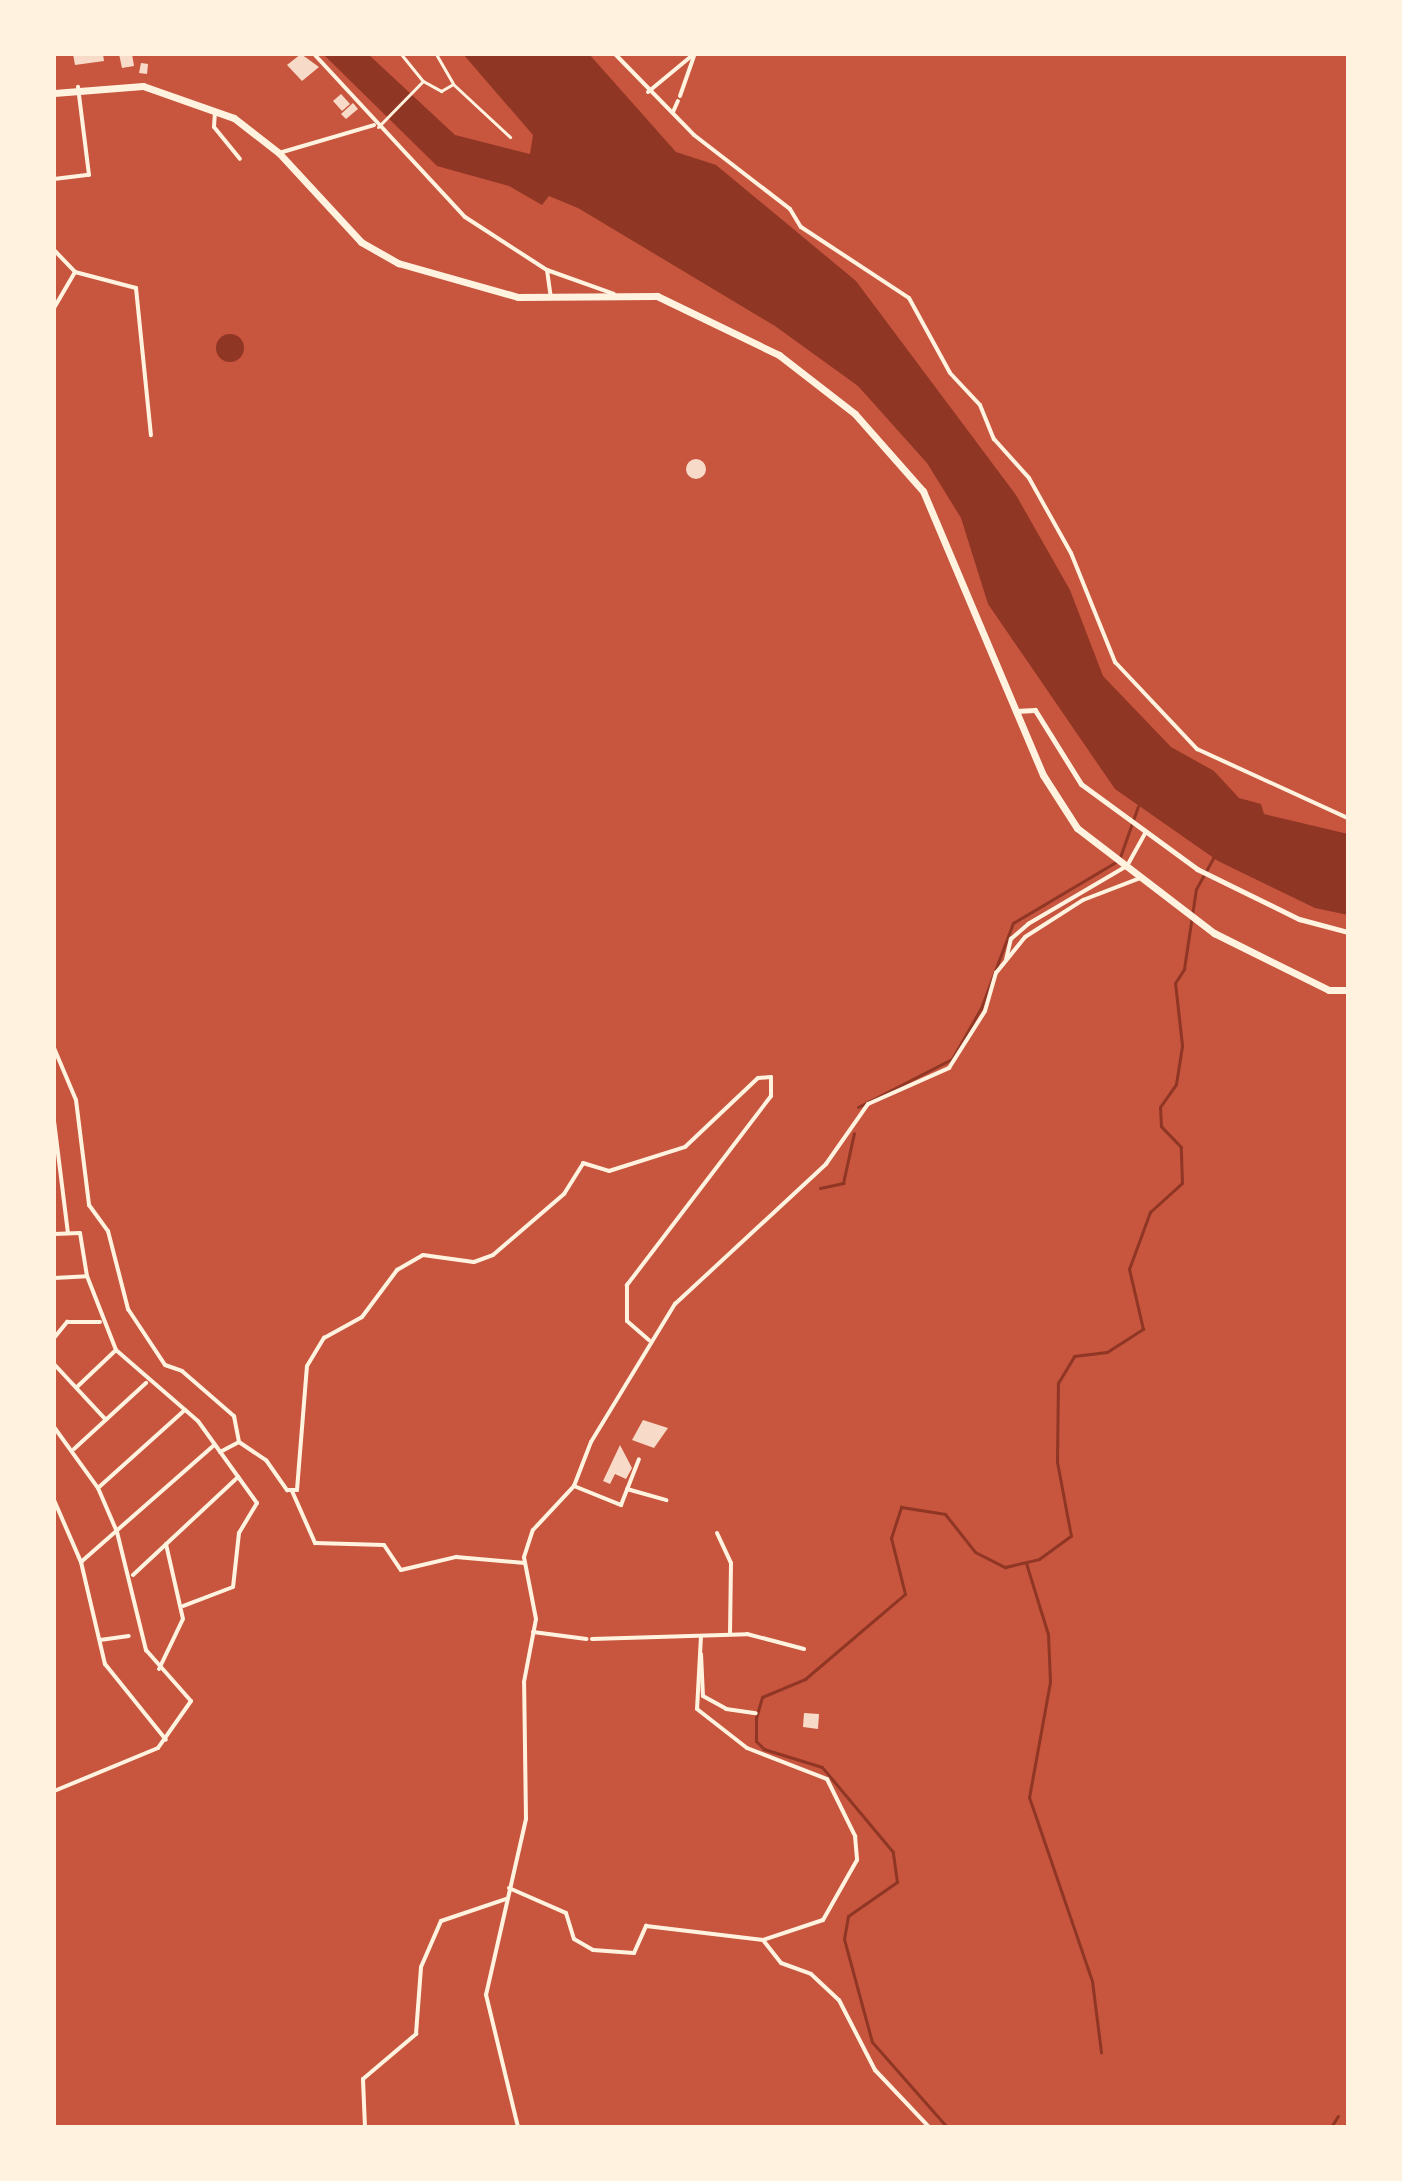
<!DOCTYPE html>
<html>
<head>
<meta charset="utf-8">
<style>
	body { margin:0 }
	#map { position:relative; width:1402px; height:2181px; overflow:hidden; background:#c8553d; font-family:Manrope,sans-serif }
	div>[style] { position:absolute }
	[style*='--x'] { left:calc(var(--x)*1px); top:calc(var(--y)*1px); width:calc(var(--w)*1px); rotate:calc(var(--a)*1deg) }
	.water>* { inset:0; background:#8f3625 }
	.round { border-radius:50% }
	.stream>* { height:3px; margin:-1.5px; padding:0 1.5px; transform-origin:1.5px; border-radius:1.5px; background:#8f3625 }
	.building>* { inset:0; background:#f7dbc8 }
	.pedestrian>* { height:3px; margin:-1.5px; padding:0 1.5px; transform-origin:1.5px; border-radius:1.5px; background:#fff3e0 }
	.minor>* { height:4px; margin:-2px; padding:0 2px; transform-origin:2px; border-radius:2px; background:#fff3e0 }
	.tertiary>* { height:5px; margin:-2.5px; padding:0 2.5px; transform-origin:2.5px; border-radius:2.5px; background:#fff3e0 }
	.primary>* { height:7px; margin:-3.5px; padding:0 3.5px; transform-origin:3.5px; border-radius:3.5px; background:#fff3e0 }
	span { translate:-50% -50%; white-space:nowrap; text-align:center; line-height:1.15; -webkit-text-stroke:7px #fff3e0; paint-order:stroke }
	.frame { position:absolute; inset:0; border:56px solid #fff3e0; pointer-events:none }
</style>
</head>
<body>
<div id="map">
	<div class="water">
		<i style="clip-path:polygon(323px 54px,368px 54px,455px 135px,530px 154px,533px 135px,463px 54px,589px 54px,676px 152px,716px 165px,856px 281px,1016px 495px,1070px 590px,1103px 676px,1171px 747px,1214px 771px,1239px 798px,1261px 804px,1264px 814px,1348px 834px,1348px 915px,1315px 908px,1218px 861px,1115px 789px,988px 604px,961px 518px,927px 463px,858px 386px,775px 326px,578px 208px,549px 196px,542px 205px,509px 186px,437px 166px)"></i>
		<i class="round" style="left:216px;top:334px;width:28px;height:28px"></i>
	</div>
	<div class="stream">
		<i style="--x:858;--y:1107;--w:106;--a:-27.1"></i>
		<i style="--x:952;--y:1059;--w:59;--a:-60.4"></i>
		<i style="--x:981;--y:1008;--w:91;--a:-69.4"></i>
		<i style="--x:1013;--y:923;--w:123;--a:-30.7"></i>
		<i style="--x:1119;--y:860;--w:57;--a:-70.6"></i>
		<i style="--x:820;--y:1188;--w:24;--a:-12"></i>
		<i style="--x:843;--y:1183;--w:51;--a:-77.6"></i>
		<i style="--x:1026;--y:1563;--w:74;--a:72.8"></i>
		<i style="--x:1048;--y:1634;--w:48;--a:87.6"></i>
		<i style="--x:1050;--y:1682;--w:117;--a:100.3"></i>
		<i style="--x:1029;--y:1797;--w:194;--a:71.1"></i>
		<i style="--x:1092;--y:1981;--w:72;--a:82.8"></i>
		<i style="--x:947;--y:2127;--w:113;--a:-131.4"></i>
		<i style="--x:872;--y:2042;--w:107;--a:-105.2"></i>
		<i style="--x:844;--y:1939;--w:23;--a:-80"></i>
		<i style="--x:848;--y:1916;--w:60;--a:-34.8"></i>
		<i style="--x:897;--y:1882;--w:30;--a:-98"></i>
		<i style="--x:893;--y:1852;--w:111;--a:-129.9"></i>
		<i style="--x:822;--y:1767;--w:61;--a:-162.8"></i>
		<i style="--x:764;--y:1749;--w:11;--a:-135"></i>
		<i style="--x:756;--y:1741;--w:23;--a:-90"></i>
		<i style="--x:756;--y:1718;--w:22;--a:-74"></i>
		<i style="--x:762;--y:1697;--w:47;--a:-22.7"></i>
		<i style="--x:805;--y:1679;--w:131;--a:-40.4"></i>
		<i style="--x:905;--y:1594;--w:58;--a:-104"></i>
		<i style="--x:891;--y:1538;--w:33;--a:-72"></i>
		<i style="--x:901;--y:1507;--w:45;--a:9"></i>
		<i style="--x:945;--y:1514;--w:48;--a:51.7"></i>
		<i style="--x:975;--y:1552;--w:34;--a:27"></i>
		<i style="--x:1005;--y:1567;--w:35;--a:-13"></i>
		<i style="--x:1039;--y:1559;--w:39;--a:-36"></i>
		<i style="--x:1071;--y:1536;--w:75;--a:-100.7"></i>
		<i style="--x:1057;--y:1462;--w:79;--a:-89.3"></i>
		<i style="--x:1058;--y:1383;--w:31;--a:-59"></i>
		<i style="--x:1074;--y:1356;--w:33;--a:-7"></i>
		<i style="--x:1107;--y:1352;--w:43;--a:-32.6"></i>
		<i style="--x:1143;--y:1329;--w:62;--a:-103.1"></i>
		<i style="--x:1129;--y:1269;--w:61;--a:-69.8"></i>
		<i style="--x:1150;--y:1212;--w:43;--a:-42.2"></i>
		<i style="--x:1182;--y:1183;--w:36;--a:-92"></i>
		<i style="--x:1181;--y:1147;--w:29;--a:-134"></i>
		<i style="--x:1161;--y:1126;--w:19;--a:-93"></i>
		<i style="--x:1160;--y:1107;--w:28;--a:-55"></i>
		<i style="--x:1176;--y:1084;--w:39;--a:-81"></i>
		<i style="--x:1182;--y:1045;--w:62;--a:-96.4"></i>
		<i style="--x:1175;--y:983;--w:17;--a:-57"></i>
		<i style="--x:1184;--y:969;--w:81;--a:-81.5"></i>
		<i style="--x:1196;--y:889;--w:38;--a:-61"></i>
		<i style="--x:1331;--y:2127;--w:13;--a:-58"></i>
	</div>
	<div class="building">
		<i style="clip-path:polygon(73px 54px,103px 54px,104px 61px,75px 65px)"></i>
		<i style="clip-path:polygon(119px 54px,132px 54px,134px 66px,122px 68px)"></i>
		<i style="clip-path:polygon(301px 54px,319px 67px,302px 81px,287px 65px)"></i>
		<i style="clip-path:polygon(141px 63px,148px 64px,147px 74px,139px 73px)"></i>
		<i style="clip-path:polygon(341px 94px,350px 104px,342px 111px,333px 101px)"></i>
		<i style="clip-path:polygon(353px 103px,358px 109px,346px 119px,341px 114px)"></i>
		<i class="round" style="left:686px;top:459px;width:20px;height:20px"></i>
		<i style="clip-path:polygon(643px 1420px,668px 1428px,654px 1448px,632px 1440px)"></i>
		<i style="clip-path:polygon(620px 1445px,632px 1468px,626px 1479px,615px 1474px,610px 1484px,603px 1481px)"></i>
		<i style="clip-path:polygon(804px 1713px,819px 1714px,818px 1729px,803px 1727px)"></i>
	</div>
	<div class="pedestrian">
		<i style="--x:401;--y:54;--w:35;--a:51"></i>
		<i style="--x:423;--y:81;--w:21;--a:29"></i>
		<i style="--x:441;--y:91;--w:14;--a:-30"></i>
		<i style="--x:453;--y:84;--w:78;--a:42.9"></i>
		<i style="--x:436;--y:54;--w:34;--a:60"></i>
		<i style="--x:378;--y:127;--w:64;--a:-45.6"></i>
	</div>
	<div class="minor">
		<i style="--x:314;--y:54;--w:222;--a:47.2"></i>
		<i style="--x:465;--y:217;--w:98;--a:32.9"></i>
		<i style="--x:547;--y:270;--w:27;--a:82"></i>
		<i style="--x:615;--y:54;--w:113;--a:45.7"></i>
		<i style="--x:694;--y:135;--w:121;--a:37.6"></i>
		<i style="--x:790;--y:209;--w:21;--a:59"></i>
		<i style="--x:801;--y:227;--w:129;--a:33.3"></i>
		<i style="--x:909;--y:298;--w:85;--a:61.3"></i>
		<i style="--x:950;--y:373;--w:44;--a:46.8"></i>
		<i style="--x:980;--y:405;--w:37;--a:68"></i>
		<i style="--x:994;--y:439;--w:52;--a:48.1"></i>
		<i style="--x:1029;--y:478;--w:86;--a:60.8"></i>
		<i style="--x:1071;--y:553;--w:118;--a:68"></i>
		<i style="--x:1115;--y:662;--w:120;--a:46.7"></i>
		<i style="--x:1197;--y:749;--w:166;--a:24.6"></i>
		<i style="--x:648;--y:92;--w:60;--a:-39.6"></i>
		<i style="--x:680;--y:96;--w:42;--a:-70.7"></i>
		<i style="--x:215;--y:112;--w:15;--a:94"></i>
		<i style="--x:214;--y:127;--w:41;--a:50.9"></i>
		<i style="--x:673;--y:112;--w:12;--a:-66"></i>
		<i style="--x:279;--y:153;--w:99;--a:-16.4"></i>
		<i style="--x:54;--y:179;--w:35;--a:-7"></i>
		<i style="--x:89;--y:175;--w:89;--a:-97.1"></i>
		<i style="--x:54;--y:250;--w:30;--a:46"></i>
		<i style="--x:75;--y:272;--w:63;--a:14.7"></i>
		<i style="--x:136;--y:288;--w:148;--a:84.2"></i>
		<i style="--x:547;--y:270;--w:71;--a:19.7"></i>
		<i style="--x:54;--y:308;--w:42;--a:-59.7"></i>
		<i style="--x:1006;--y:960;--w:22;--a:-77"></i>
		<i style="--x:1011;--y:939;--w:23;--a:-41"></i>
		<i style="--x:1028;--y:924;--w:115;--a:-30.4"></i>
		<i style="--x:1127;--y:866;--w:38;--a:-61"></i>
		<i style="--x:54;--y:1048;--w:56;--a:67.1"></i>
		<i style="--x:76;--y:1100;--w:106;--a:82.9"></i>
		<i style="--x:89;--y:1205;--w:32;--a:54"></i>
		<i style="--x:108;--y:1231;--w:81;--a:75.6"></i>
		<i style="--x:128;--y:1309;--w:67;--a:56.5"></i>
		<i style="--x:165;--y:1365;--w:18;--a:19"></i>
		<i style="--x:182;--y:1371;--w:69;--a:40.9"></i>
		<i style="--x:234;--y:1416;--w:26;--a:79"></i>
		<i style="--x:54;--y:1121;--w:113;--a:82.9"></i>
		<i style="--x:54;--y:1234;--w:26;--a:-2"></i>
		<i style="--x:80;--y:1233;--w:44;--a:80.8"></i>
		<i style="--x:87;--y:1276;--w:79;--a:68.6"></i>
		<i style="--x:116;--y:1350;--w:108;--a:40.9"></i>
		<i style="--x:198;--y:1421;--w:101;--a:54.3"></i>
		<i style="--x:257;--y:1503;--w:35;--a:121"></i>
		<i style="--x:239;--y:1533;--w:54;--a:96.3"></i>
		<i style="--x:233;--y:1587;--w:53;--a:159.2"></i>
		<i style="--x:54;--y:1278;--w:33;--a:-3"></i>
		<i style="--x:54;--y:1338;--w:21;--a:-51"></i>
		<i style="--x:67;--y:1322;--w:33;--a:0"></i>
		<i style="--x:54;--y:1364;--w:76;--a:47.1"></i>
		<i style="--x:78;--y:1386;--w:52;--a:-43.5"></i>
		<i style="--x:54;--y:1427;--w:75;--a:54.2"></i>
		<i style="--x:98;--y:1488;--w:48;--a:66.6"></i>
		<i style="--x:117;--y:1532;--w:122;--a:76.2"></i>
		<i style="--x:146;--y:1650;--w:68;--a:48.6"></i>
		<i style="--x:191;--y:1701;--w:57;--a:125.1"></i>
		<i style="--x:158;--y:1748;--w:113;--a:157.5"></i>
		<i style="--x:239;--y:1442;--w:32;--a:34"></i>
		<i style="--x:266;--y:1460;--w:37;--a:55"></i>
		<i style="--x:287;--y:1490;--w:10;--a:0"></i>
		<i style="--x:297;--y:1490;--w:124;--a:-85.4"></i>
		<i style="--x:307;--y:1366;--w:33;--a:-59"></i>
		<i style="--x:324;--y:1338;--w:43;--a:-28.9"></i>
		<i style="--x:362;--y:1317;--w:59;--a:-53.3"></i>
		<i style="--x:397;--y:1270;--w:30;--a:-30"></i>
		<i style="--x:423;--y:1255;--w:51;--a:7.8"></i>
		<i style="--x:474;--y:1262;--w:20;--a:-20"></i>
		<i style="--x:493;--y:1255;--w:94;--a:-40.7"></i>
		<i style="--x:564;--y:1194;--w:36;--a:-58"></i>
		<i style="--x:583;--y:1163;--w:27;--a:17"></i>
		<i style="--x:609;--y:1171;--w:80;--a:-17.5"></i>
		<i style="--x:685;--y:1147;--w:100;--a:-43.4"></i>
		<i style="--x:758;--y:1078;--w:13;--a:-4"></i>
		<i style="--x:771;--y:1077;--w:19;--a:90"></i>
		<i style="--x:771;--y:1096;--w:238;--a:127.3"></i>
		<i style="--x:627;--y:1285;--w:36;--a:90"></i>
		<i style="--x:627;--y:1321;--w:29;--a:41"></i>
		<i style="--x:74;--y:1449;--w:98;--a:-42.5"></i>
		<i style="--x:220;--y:1452;--w:21;--a:-28"></i>
		<i style="--x:574;--y:1486;--w:51;--a:22"></i>
		<i style="--x:621;--y:1505;--w:49;--a:-68.6"></i>
		<i style="--x:98;--y:1488;--w:117;--a:-41.9"></i>
		<i style="--x:627;--y:1489;--w:41;--a:15.8"></i>
		<i style="--x:292;--y:1491;--w:57;--a:66.1"></i>
		<i style="--x:315;--y:1543;--w:69;--a:1.7"></i>
		<i style="--x:384;--y:1545;--w:30;--a:56"></i>
		<i style="--x:401;--y:1570;--w:57;--a:-13.3"></i>
		<i style="--x:456;--y:1557;--w:69;--a:5"></i>
		<i style="--x:54;--y:1500;--w:68;--a:66.5"></i>
		<i style="--x:81;--y:1562;--w:105;--a:76.8"></i>
		<i style="--x:105;--y:1664;--w:97;--a:51.2"></i>
		<i style="--x:717;--y:1533;--w:33;--a:65"></i>
		<i style="--x:731;--y:1563;--w:71;--a:90.8"></i>
		<i style="--x:81;--y:1562;--w:177;--a:-41.3"></i>
		<i style="--x:133;--y:1575;--w:144;--a:-43"></i>
		<i style="--x:533;--y:1632;--w:54;--a:7.4"></i>
		<i style="--x:701;--y:1636;--w:73;--a:93.1"></i>
		<i style="--x:697;--y:1709;--w:63;--a:38"></i>
		<i style="--x:747;--y:1748;--w:86;--a:21.2"></i>
		<i style="--x:827;--y:1779;--w:64;--a:63.8"></i>
		<i style="--x:855;--y:1836;--w:24;--a:85"></i>
		<i style="--x:857;--y:1860;--w:69;--a:119.5"></i>
		<i style="--x:823;--y:1920;--w:63;--a:161.6"></i>
		<i style="--x:763;--y:1940;--w:29;--a:52"></i>
		<i style="--x:781;--y:1963;--w:32;--a:20"></i>
		<i style="--x:811;--y:1974;--w:38;--a:43"></i>
		<i style="--x:839;--y:2000;--w:79;--a:62.8"></i>
		<i style="--x:875;--y:2070;--w:79;--a:46.5"></i>
		<i style="--x:592;--y:1639;--w:155;--a:-1.8"></i>
		<i style="--x:747;--y:1634;--w:59;--a:14.7"></i>
		<i style="--x:100;--y:1640;--w:29;--a:-8"></i>
		<i style="--x:701;--y:1654;--w:42;--a:87.3"></i>
		<i style="--x:703;--y:1696;--w:26;--a:29"></i>
		<i style="--x:726;--y:1709;--w:30;--a:8"></i>
		<i style="--x:159;--y:1669;--w:55;--a:-64.4"></i>
		<i style="--x:183;--y:1619;--w:77;--a:-102.8"></i>
		<i style="--x:509;--y:1888;--w:62;--a:23.7"></i>
		<i style="--x:566;--y:1913;--w:27;--a:73"></i>
		<i style="--x:574;--y:1939;--w:22;--a:30"></i>
		<i style="--x:593;--y:1950;--w:41;--a:4.2"></i>
		<i style="--x:634;--y:1953;--w:30;--a:-66"></i>
		<i style="--x:646;--y:1926;--w:118;--a:6.8"></i>
		<i style="--x:365;--y:2127;--w:48;--a:-92.4"></i>
		<i style="--x:363;--y:2079;--w:70;--a:-40.3"></i>
		<i style="--x:416;--y:2034;--w:67;--a:-85.7"></i>
		<i style="--x:421;--y:1967;--w:50;--a:-66.5"></i>
		<i style="--x:441;--y:1921;--w:69;--a:-18.7"></i>
		<i style="--x:518;--y:2127;--w:136;--a:-103.6"></i>
		<i style="--x:486;--y:1995;--w:180;--a:-77.2"></i>
		<i style="--x:526;--y:1819;--w:137;--a:-90.8"></i>
		<i style="--x:524;--y:1682;--w:64;--a:-79.2"></i>
		<i style="--x:536;--y:1619;--w:63;--a:-101"></i>
		<i style="--x:524;--y:1557;--w:28;--a:-72"></i>
		<i style="--x:533;--y:1530;--w:60;--a:-47"></i>
		<i style="--x:574;--y:1486;--w:47;--a:-68.9"></i>
		<i style="--x:591;--y:1442;--w:162;--a:-58.7"></i>
		<i style="--x:675;--y:1304;--w:206;--a:-42.8"></i>
		<i style="--x:826;--y:1164;--w:73;--a:-55"></i>
		<i style="--x:868;--y:1104;--w:89;--a:-24"></i>
		<i style="--x:949;--y:1068;--w:67;--a:-57.7"></i>
		<i style="--x:985;--y:1011;--w:40;--a:-74"></i>
		<i style="--x:996;--y:973;--w:46;--a:-51.1"></i>
		<i style="--x:1025;--y:937;--w:69;--a:-32.5"></i>
		<i style="--x:1083;--y:900;--w:61;--a:-21.1"></i>
	</div>
	<div class="tertiary">
		<i style="--x:1015;--y:711;--w:20;--a:-3"></i>
		<i style="--x:1035;--y:710;--w:87;--a:58.1"></i>
		<i style="--x:1081;--y:784;--w:144;--a:36.2"></i>
		<i style="--x:1197;--y:869;--w:114;--a:26.1"></i>
		<i style="--x:1299;--y:919;--w:51;--a:14.9"></i>
	</div>
	<div class="primary">
		<i style="--x:54;--y:93;--w:89;--a:-4.5"></i>
		<i style="--x:143;--y:86;--w:96;--a:19.4"></i>
		<i style="--x:234;--y:118;--w:57;--a:37.9"></i>
		<i style="--x:279;--y:153;--w:121;--a:47.3"></i>
		<i style="--x:361;--y:242;--w:43;--a:29.6"></i>
		<i style="--x:398;--y:263;--w:125;--a:15.8"></i>
		<i style="--x:518;--y:297;--w:139;--a:-0.4"></i>
		<i style="--x:657;--y:296;--w:136;--a:25.8"></i>
		<i style="--x:779;--y:355;--w:96;--a:37.8"></i>
		<i style="--x:855;--y:414;--w:103;--a:48.6"></i>
		<i style="--x:923;--y:491;--w:308;--a:67.1"></i>
		<i style="--x:1043;--y:775;--w:63;--a:57.3"></i>
		<i style="--x:1077;--y:828;--w:173;--a:37.5"></i>
		<i style="--x:1214;--y:933;--w:128;--a:26.4"></i>
		<i style="--x:1329;--y:990;--w:19;--a:0"></i>
	</div>
	<div class="frame"></div>
</div>
</body>
</html>
